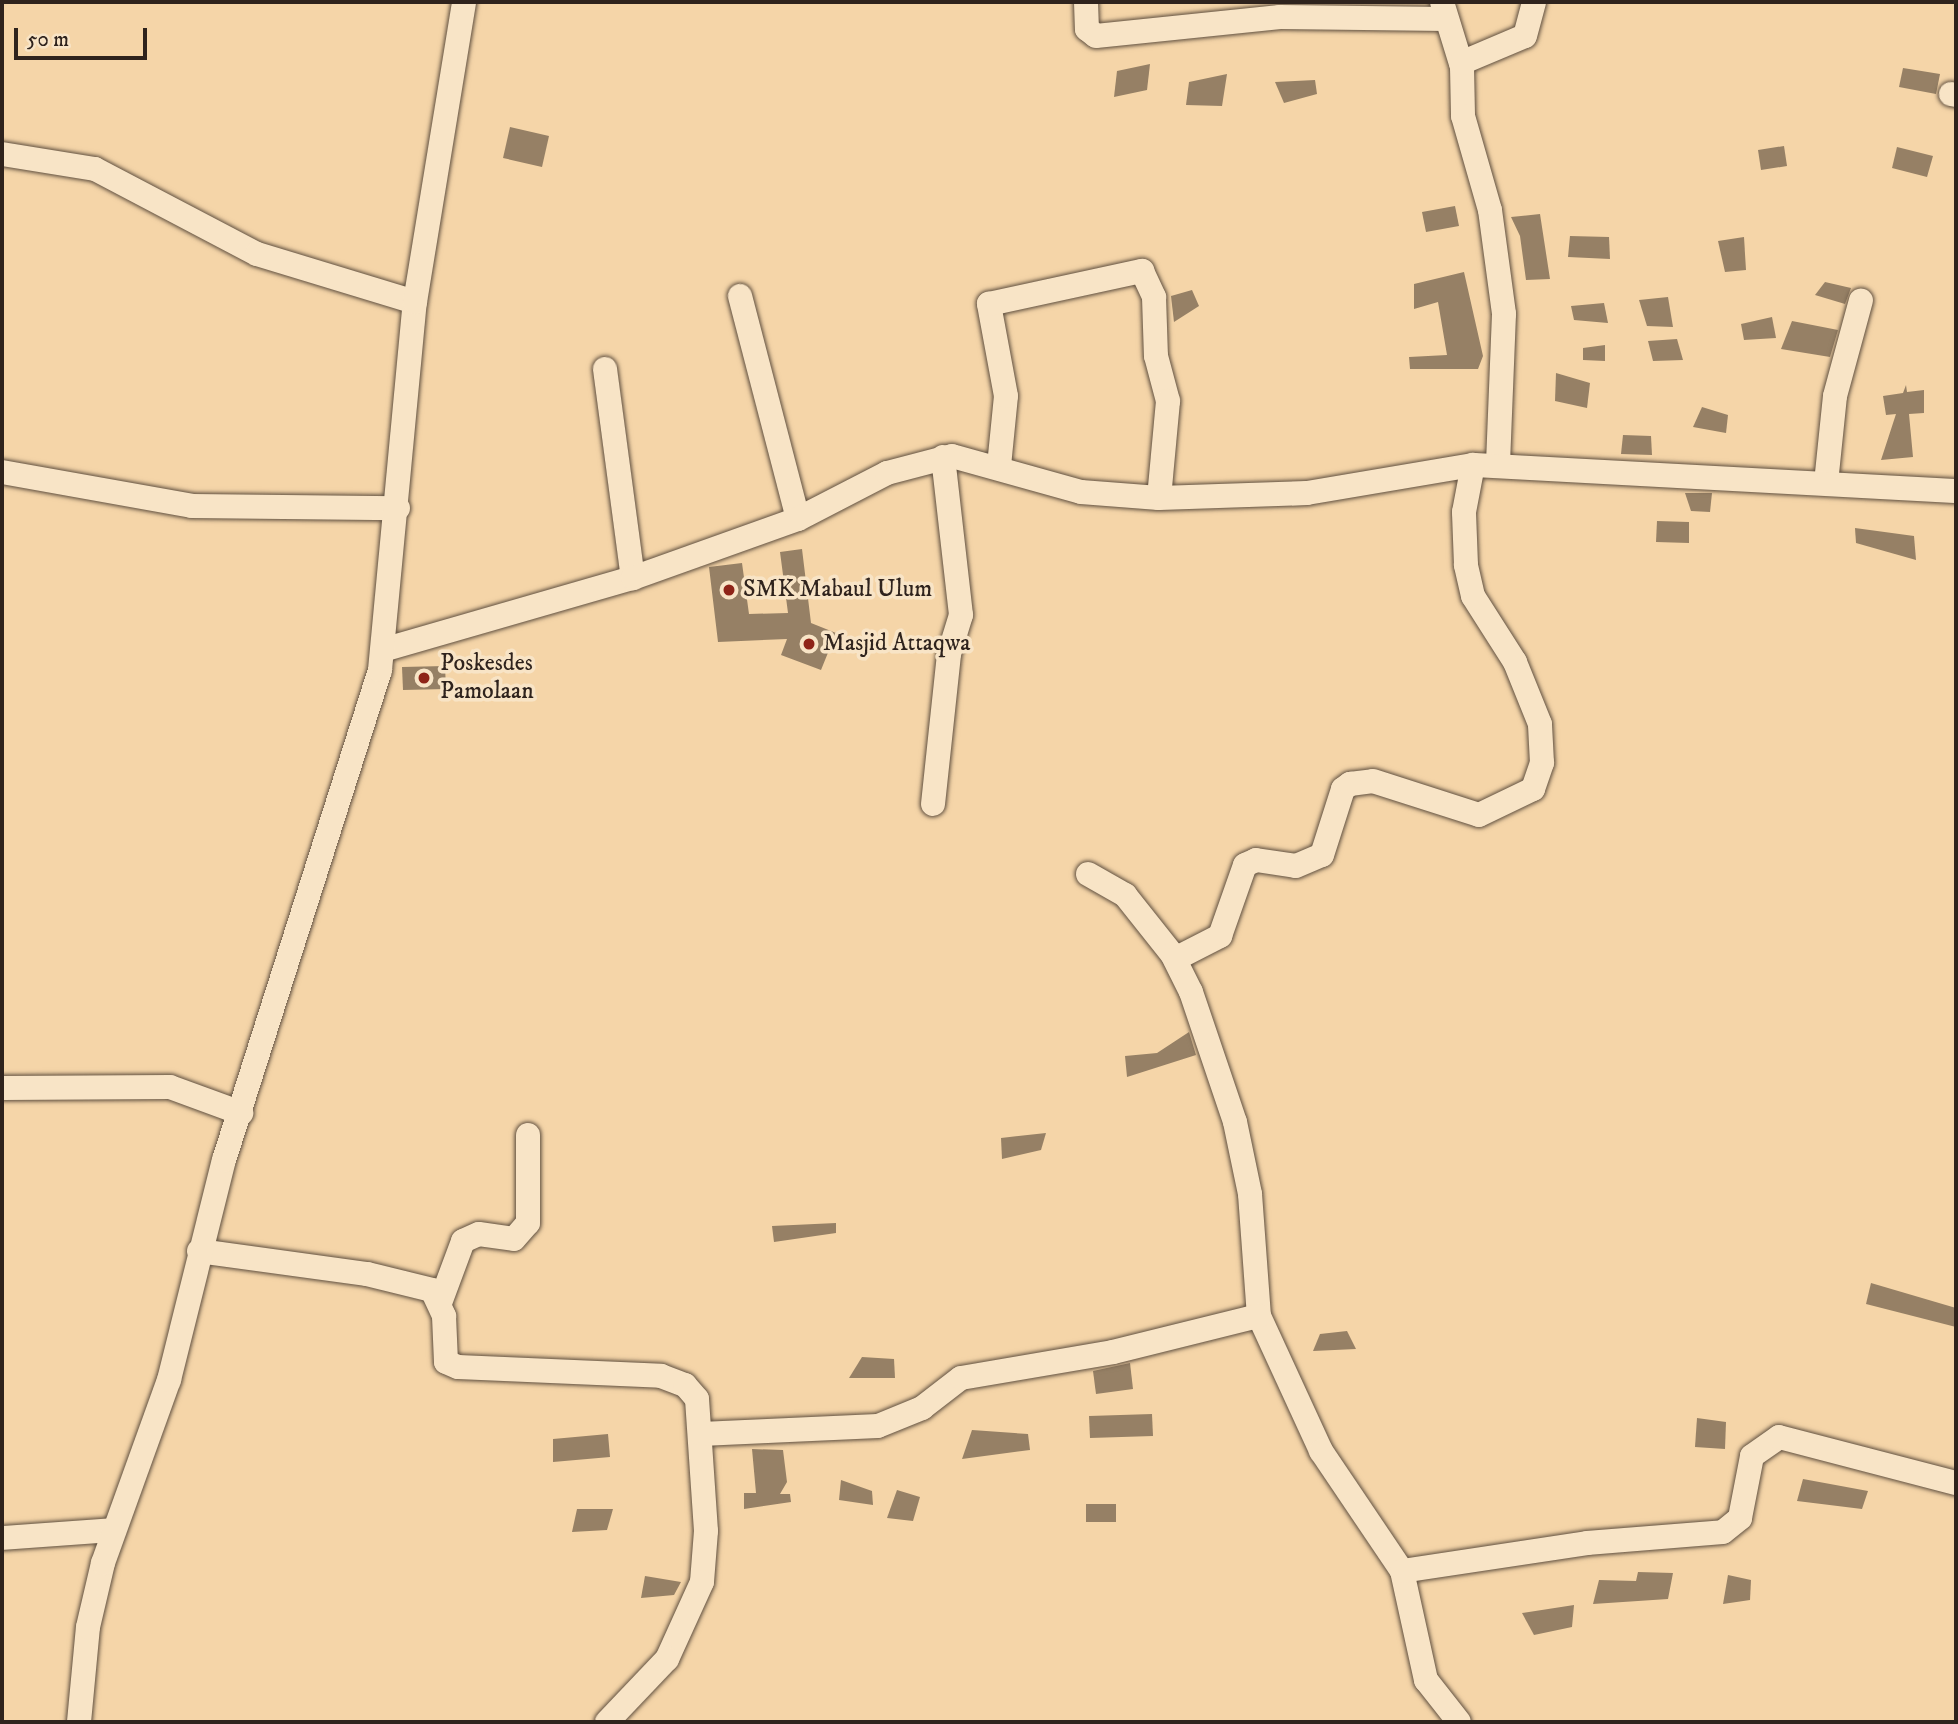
<!DOCTYPE html>
<html>
<head>
<meta charset="utf-8">
<style>
	body { margin:0 }
	#map { position:relative; width:1958px; height:1724px; overflow:hidden; background:#f5d5a8; font-family:"IM FELL DW Pica",serif }
	div>[style] { position:absolute }
	[style*='--x'] { left:calc(var(--x)*1px); top:calc(var(--y)*1px); width:calc(var(--w)*1px); rotate:calc(var(--a)*1deg) }
	.building>* { inset:0; background:#968065 }
	.roads { filter:drop-shadow(0 0 2px #605040) drop-shadow(0 0 2px #605040) }
	.minor>* { height:24px; margin:-12px; padding:0 12px; transform-origin:12px; border-radius:12px; background:#f8e4c6 }
	.dots>* { width:19px; height:19px; translate:-50% -50%; box-sizing:border-box; border:4px solid #f8e4c6; border-radius:50% }
	span { translate:-50% -50%; white-space:nowrap; text-align:center; line-height:1.15; -webkit-text-stroke:7px #f8e4c6; paint-order:stroke }
	.poi-label { font-size:24px; color:#2f231d }
	.left { translate:0 -50%; text-align:left }
	.frame { position:absolute; inset:0; border:4px solid #2f231d; pointer-events:none }
	.scale { position:absolute; left:14px; top:28px; width:133px; height:32px; box-sizing:border-box; border:4px solid #2f231d; border-top:0; padding-left:9px; font-size:21px; line-height:24px; white-space:nowrap; color:#2f231d; -webkit-text-stroke:5px #f8e4c6; paint-order:stroke }
</style>
</head>
<body>
<div id="map">
	<div class="building">
		<i style="clip-path:polygon(1150px 64px,1147px 90px,1114px 97px,1117px 71px)"></i>
		<i style="clip-path:polygon(1903px 68px,1940px 74px,1936px 94px,1899px 87px)"></i>
		<i style="clip-path:polygon(1227px 74px,1222px 106px,1186px 105px,1189px 82px)"></i>
		<i style="clip-path:polygon(1315px 80px,1317px 94px,1284px 103px,1275px 82px)"></i>
		<i style="clip-path:polygon(510px 127px,549px 136px,542px 167px,503px 158px)"></i>
		<i style="clip-path:polygon(1784px 146px,1787px 166px,1761px 170px,1758px 150px)"></i>
		<i style="clip-path:polygon(1897px 147px,1933px 156px,1927px 177px,1892px 168px)"></i>
		<i style="clip-path:polygon(1455px 206px,1459px 226px,1426px 232px,1422px 212px)"></i>
		<i style="clip-path:polygon(1540px 214px,1550px 279px,1526px 280px,1520px 236px,1511px 217px)"></i>
		<i style="clip-path:polygon(1570px 236px,1609px 237px,1610px 259px,1568px 257px)"></i>
		<i style="clip-path:polygon(1744px 237px,1746px 270px,1725px 272px,1718px 241px)"></i>
		<i style="clip-path:polygon(1464px 272px,1483px 356px,1478px 369px,1410px 369px,1409px 357px,1447px 355px,1438px 302px,1414px 309px,1414px 284px)"></i>
		<i style="clip-path:polygon(1825px 282px,1851px 288px,1845px 304px,1815px 295px)"></i>
		<i style="clip-path:polygon(1192px 290px,1199px 306px,1174px 322px,1171px 296px)"></i>
		<i style="clip-path:polygon(1668px 297px,1673px 327px,1647px 326px,1639px 300px)"></i>
		<i style="clip-path:polygon(1604px 303px,1608px 323px,1574px 320px,1571px 306px)"></i>
		<i style="clip-path:polygon(1772px 317px,1776px 338px,1744px 340px,1741px 324px)"></i>
		<i style="clip-path:polygon(1792px 321px,1838px 330px,1830px 357px,1781px 349px)"></i>
		<i style="clip-path:polygon(1677px 339px,1683px 360px,1653px 361px,1648px 341px)"></i>
		<i style="clip-path:polygon(1605px 345px,1605px 361px,1583px 360px,1583px 348px)"></i>
		<i style="clip-path:polygon(1556px 373px,1590px 383px,1587px 408px,1555px 401px)"></i>
		<i style="clip-path:polygon(1906px 385px,1907px 392px,1924px 390px,1924px 413px,1909px 414px,1913px 457px,1881px 460px,1896px 414px,1886px 415px,1883px 396px,1903px 393px)"></i>
		<i style="clip-path:polygon(1702px 407px,1728px 415px,1726px 433px,1693px 427px)"></i>
		<i style="clip-path:polygon(1623px 435px,1651px 436px,1652px 455px,1621px 454px)"></i>
		<i style="clip-path:polygon(1685px 493px,1712px 493px,1710px 512px,1691px 511px)"></i>
		<i style="clip-path:polygon(1657px 521px,1689px 522px,1689px 543px,1656px 542px)"></i>
		<i style="clip-path:polygon(1855px 528px,1914px 536px,1916px 560px,1856px 543px)"></i>
		<i style="clip-path:polygon(802px 549px,811px 623px,836px 633px,821px 670px,781px 655px,787px 639px,718px 642px,709px 567px,742px 563px,749px 614px,788px 613px,780px 552px)"></i>
		<i style="clip-path:polygon(445px 666px,446px 689px,403px 690px,402px 667px)"></i>
		<i style="clip-path:polygon(1189px 1032px,1196px 1055px,1127px 1077px,1125px 1056px,1157px 1053px)"></i>
		<i style="clip-path:polygon(1046px 1133px,1041px 1150px,1002px 1159px,1001px 1138px)"></i>
		<i style="clip-path:polygon(836px 1223px,836px 1233px,774px 1242px,772px 1226px)"></i>
		<i style="clip-path:polygon(1871px 1283px,1956px 1308px,1956px 1327px,1866px 1304px)"></i>
		<i style="clip-path:polygon(1347px 1331px,1356px 1349px,1313px 1351px,1320px 1334px)"></i>
		<i style="clip-path:polygon(862px 1357px,894px 1359px,895px 1378px,849px 1378px)"></i>
		<i style="clip-path:polygon(1130px 1363px,1133px 1389px,1096px 1394px,1093px 1371px)"></i>
		<i style="clip-path:polygon(1152px 1414px,1153px 1436px,1090px 1438px,1089px 1416px)"></i>
		<i style="clip-path:polygon(1697px 1418px,1726px 1422px,1725px 1449px,1695px 1447px)"></i>
		<i style="clip-path:polygon(972px 1430px,1028px 1434px,1030px 1450px,962px 1459px)"></i>
		<i style="clip-path:polygon(608px 1434px,610px 1457px,553px 1462px,553px 1439px)"></i>
		<i style="clip-path:polygon(752px 1449px,783px 1450px,787px 1482px,780px 1494px,790px 1494px,791px 1502px,744px 1509px,744px 1493px,756px 1493px)"></i>
		<i style="clip-path:polygon(1803px 1479px,1868px 1491px,1862px 1509px,1797px 1501px)"></i>
		<i style="clip-path:polygon(841px 1480px,872px 1491px,873px 1505px,839px 1500px)"></i>
		<i style="clip-path:polygon(897px 1490px,920px 1497px,913px 1521px,887px 1518px)"></i>
		<i style="clip-path:polygon(1086px 1504px,1116px 1504px,1116px 1522px,1086px 1522px)"></i>
		<i style="clip-path:polygon(577px 1509px,613px 1509px,607px 1530px,572px 1532px)"></i>
		<i style="clip-path:polygon(1638px 1572px,1673px 1573px,1668px 1599px,1593px 1604px,1599px 1580px,1636px 1581px)"></i>
		<i style="clip-path:polygon(1728px 1575px,1751px 1580px,1750px 1600px,1723px 1604px)"></i>
		<i style="clip-path:polygon(645px 1576px,681px 1582px,674px 1595px,641px 1598px)"></i>
		<i style="clip-path:polygon(1574px 1605px,1572px 1627px,1534px 1635px,1522px 1613px)"></i>
	</div>
	<div class="roads">
		<div class="minor">
			<i style="--x:1086;--y:2;--w:27;--a:88"></i>
			<i style="--x:1087;--y:29;--w:11;--a:38"></i>
			<i style="--x:1096;--y:36;--w:185;--a:-5.9"></i>
			<i style="--x:1280;--y:17;--w:166;--a:0.7"></i>
			<i style="--x:1442;--y:2;--w:68;--a:72.9"></i>
			<i style="--x:1462;--y:67;--w:49;--a:88.8"></i>
			<i style="--x:1463;--y:116;--w:98;--a:74"></i>
			<i style="--x:1490;--y:210;--w:105;--a:82.3"></i>
			<i style="--x:1504;--y:314;--w:151;--a:92.3"></i>
			<i style="--x:1461;--y:63;--w:69;--a:-22.9"></i>
			<i style="--x:1525;--y:36;--w:35;--a:-75"></i>
			<i style="--x:1951;--y:94;--w:5;--a:11"></i>
			<i style="--x:2;--y:154;--w:94;--a:9.2"></i>
			<i style="--x:95;--y:169;--w:183;--a:27.7"></i>
			<i style="--x:257;--y:254;--w:165;--a:16.9"></i>
			<i style="--x:740;--y:296;--w:230;--a:75.4"></i>
			<i style="--x:605;--y:369;--w:211;--a:82.4"></i>
			<i style="--x:999;--y:466;--w:70;--a:-84.3"></i>
			<i style="--x:1006;--y:396;--w:94;--a:-100.5"></i>
			<i style="--x:989;--y:304;--w:157;--a:-12.2"></i>
			<i style="--x:1142;--y:271;--w:29;--a:65"></i>
			<i style="--x:1154;--y:297;--w:59;--a:88.1"></i>
			<i style="--x:1156;--y:356;--w:47;--a:75.1"></i>
			<i style="--x:1168;--y:401;--w:97;--a:95.3"></i>
			<i style="--x:2;--y:472;--w:193;--a:10.1"></i>
			<i style="--x:192;--y:506;--w:206;--a:0.6"></i>
			<i style="--x:1826;--y:483;--w:87;--a:-84.1"></i>
			<i style="--x:1835;--y:396;--w:99;--a:-74.8"></i>
			<i style="--x:383;--y:650;--w:260;--a:-16.1"></i>
			<i style="--x:633;--y:578;--w:175;--a:-19.7"></i>
			<i style="--x:798;--y:519;--w:100;--a:-27.3"></i>
			<i style="--x:887;--y:473;--w:67;--a:-14.7"></i>
			<i style="--x:952;--y:456;--w:134;--a:15.6"></i>
			<i style="--x:1081;--y:492;--w:78;--a:4.4"></i>
			<i style="--x:1159;--y:498;--w:148;--a:-1.9"></i>
			<i style="--x:1307;--y:493;--w:168;--a:-9.6"></i>
			<i style="--x:1473;--y:465;--w:484;--a:3.1"></i>
			<i style="--x:933;--y:804;--w:151;--a:-83.9"></i>
			<i style="--x:949;--y:654;--w:41;--a:-72.9"></i>
			<i style="--x:961;--y:615;--w:159;--a:-96.5"></i>
			<i style="--x:1088;--y:874;--w:43;--a:29.6"></i>
			<i style="--x:1125;--y:895;--w:75;--a:51.5"></i>
			<i style="--x:1172;--y:954;--w:42;--a:63.4"></i>
			<i style="--x:1191;--y:992;--w:137;--a:71.3"></i>
			<i style="--x:1235;--y:1122;--w:74;--a:78.2"></i>
			<i style="--x:1250;--y:1194;--w:122;--a:85.8"></i>
			<i style="--x:1259;--y:1316;--w:149;--a:65.3"></i>
			<i style="--x:1321;--y:1451;--w:145;--a:56"></i>
			<i style="--x:1402;--y:1571;--w:112;--a:77.6"></i>
			<i style="--x:1426;--y:1680;--w:53;--a:51.8"></i>
			<i style="--x:1175;--y:959;--w:51;--a:-27.1"></i>
			<i style="--x:1220;--y:936;--w:75;--a:-70.6"></i>
			<i style="--x:1245;--y:865;--w:12;--a:-24"></i>
			<i style="--x:1256;--y:860;--w:40;--a:8.5"></i>
			<i style="--x:1296;--y:866;--w:28;--a:-23"></i>
			<i style="--x:1322;--y:855;--w:69;--a:-72.3"></i>
			<i style="--x:1343;--y:789;--w:9;--a:-36"></i>
			<i style="--x:1350;--y:784;--w:23;--a:-7"></i>
			<i style="--x:1373;--y:781;--w:111;--a:17.8"></i>
			<i style="--x:1479;--y:815;--w:60;--a:-25.7"></i>
			<i style="--x:1533;--y:789;--w:28;--a:-71"></i>
			<i style="--x:1542;--y:763;--w:39;--a:-93"></i>
			<i style="--x:1540;--y:724;--w:67;--a:-112"></i>
			<i style="--x:1515;--y:662;--w:78;--a:-122.5"></i>
			<i style="--x:1473;--y:596;--w:32;--a:-103"></i>
			<i style="--x:1466;--y:565;--w:53;--a:-92.2"></i>
			<i style="--x:1464;--y:512;--w:48;--a:-79.2"></i>
			<i style="--x:2;--y:1088;--w:168;--a:-0.3"></i>
			<i style="--x:170;--y:1087;--w:76;--a:20.1"></i>
			<i style="--x:199;--y:1251;--w:170;--a:7.8"></i>
			<i style="--x:367;--y:1274;--w:67;--a:13.8"></i>
			<i style="--x:432;--y:1290;--w:29;--a:65"></i>
			<i style="--x:444;--y:1316;--w:46;--a:87.5"></i>
			<i style="--x:446;--y:1362;--w:13;--a:23"></i>
			<i style="--x:458;--y:1367;--w:203;--a:2.5"></i>
			<i style="--x:661;--y:1376;--w:26;--a:21"></i>
			<i style="--x:685;--y:1385;--w:18;--a:49"></i>
			<i style="--x:697;--y:1399;--w:132;--a:86.1"></i>
			<i style="--x:706;--y:1531;--w:51;--a:94.5"></i>
			<i style="--x:702;--y:1582;--w:85;--a:114.4"></i>
			<i style="--x:667;--y:1659;--w:87;--a:133.6"></i>
			<i style="--x:440;--y:1303;--w:66;--a:-69.6"></i>
			<i style="--x:463;--y:1241;--w:17;--a:-24"></i>
			<i style="--x:479;--y:1234;--w:35;--a:8"></i>
			<i style="--x:514;--y:1239;--w:21;--a:-49"></i>
			<i style="--x:528;--y:1223;--w:88;--a:-90"></i>
			<i style="--x:701;--y:1434;--w:177;--a:-2.6"></i>
			<i style="--x:878;--y:1426;--w:48;--a:-22.2"></i>
			<i style="--x:922;--y:1408;--w:49;--a:-37.6"></i>
			<i style="--x:961;--y:1378;--w:154;--a:-9.7"></i>
			<i style="--x:1113;--y:1352;--w:150;--a:-13.9"></i>
			<i style="--x:2;--y:1538;--w:112;--a:-4.1"></i>
			<i style="--x:1402;--y:1571;--w:187;--a:-8.6"></i>
			<i style="--x:1587;--y:1543;--w:136;--a:-4.6"></i>
			<i style="--x:1723;--y:1532;--w:22;--a:-39"></i>
			<i style="--x:1740;--y:1518;--w:63;--a:-79"></i>
			<i style="--x:1752;--y:1456;--w:33;--a:-35"></i>
			<i style="--x:1779;--y:1437;--w:183;--a:14.6"></i>
			<i style="--x:79;--y:1722;--w:95;--a:-84.6"></i>
			<i style="--x:88;--y:1627;--w:66;--a:-76.8"></i>
			<i style="--x:103;--y:1563;--w:195;--a:-70.2"></i>
			<i style="--x:169;--y:1380;--w:227;--a:-76"></i>
			<i style="--x:224;--y:1160;--w:514;--a:-72.34"></i>
			<i style="--x:380;--y:670;--w:370;--a:-84.6"></i>
			<i style="--x:415;--y:302;--w:304;--a:-80.7"></i>
		</div>
	</div>
	<div class="dots">
		<i style="left:729px;top:590px;background:#8f2418"></i>
		<i style="left:809px;top:644px;background:#8f2418"></i>
		<i style="left:424px;top:678px;background:#8f2418"></i>
	</div>
	<div class="poi-label">
		<span class="left" style="left:743px;top:590px">SMK Mabaul Ulum</span>
		<span class="left" style="left:823px;top:644px">Masjid Attaqwa</span>
		<span class="left" style="left:440px;top:678px">Poskesdes<br>Pamolaan</span>
	</div>
	<div class="frame"></div>
	<div class="scale">50 m</div>
</div>
</body>
</html>
